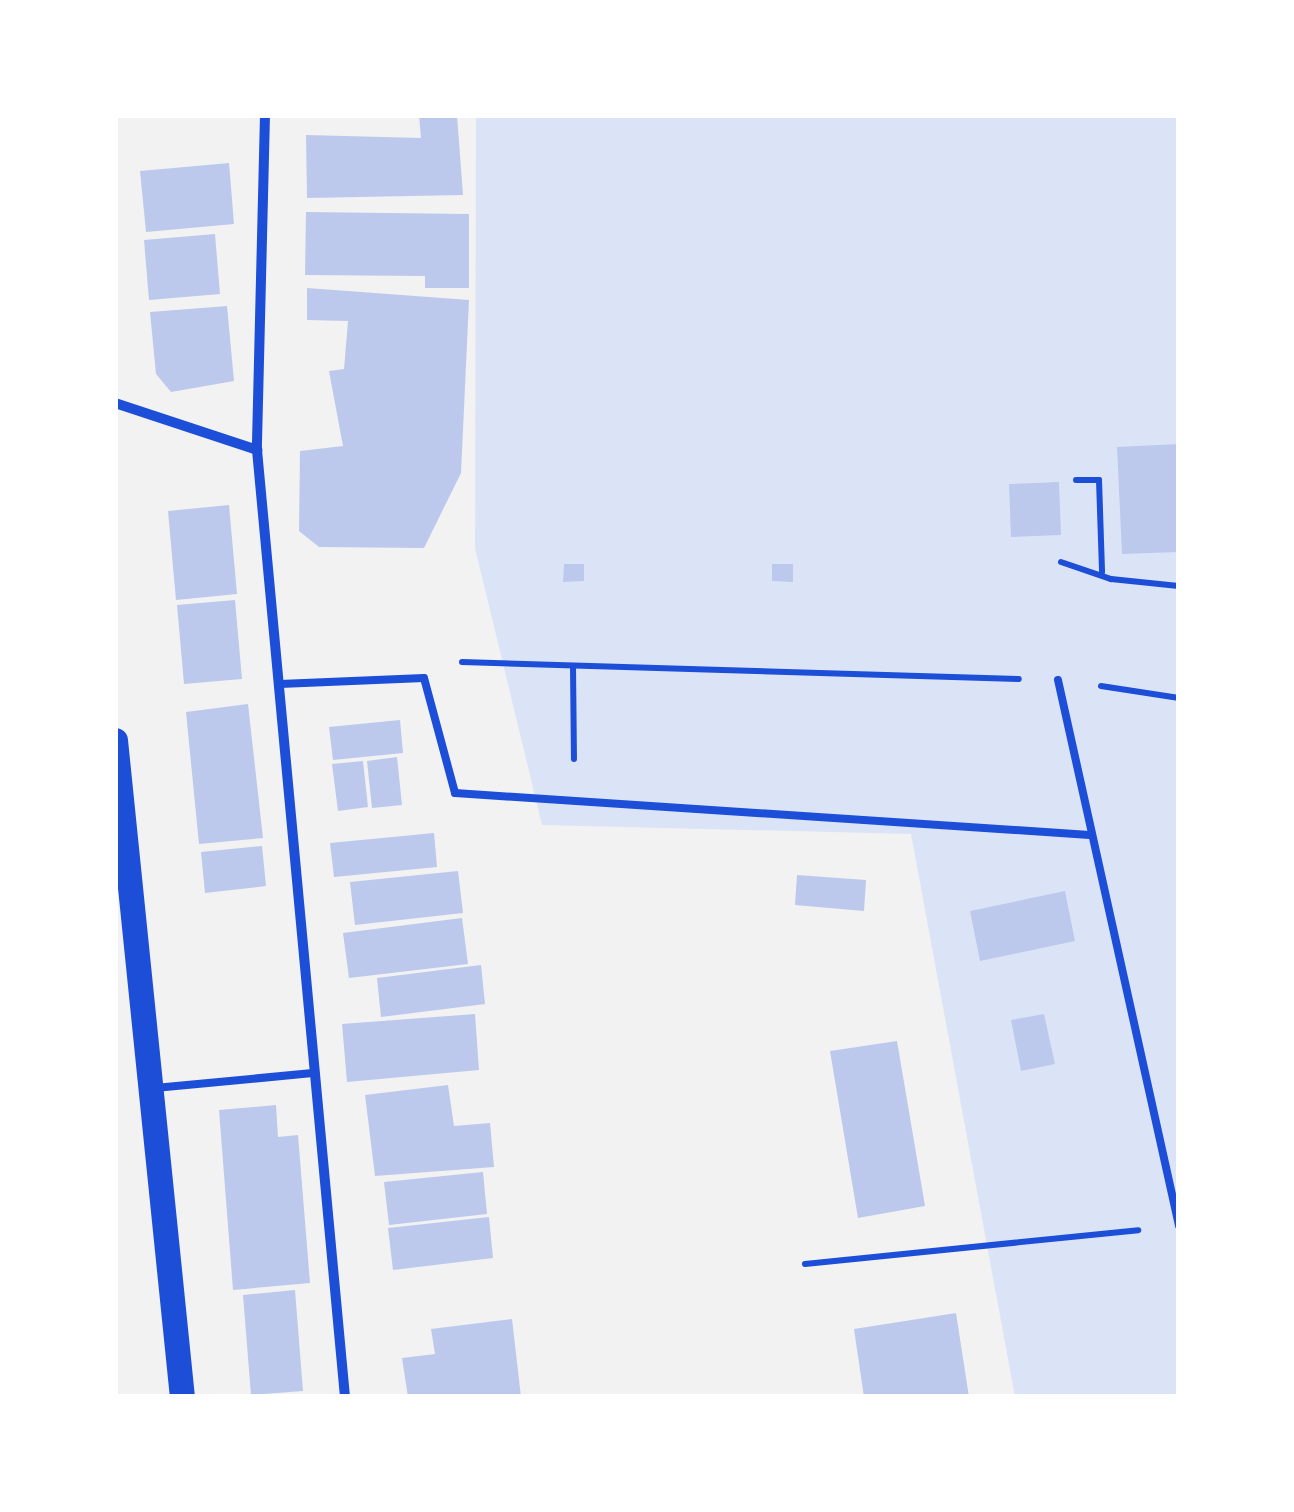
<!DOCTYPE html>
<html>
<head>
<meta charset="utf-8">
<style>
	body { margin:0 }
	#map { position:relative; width:1294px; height:1512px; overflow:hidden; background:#f2f2f2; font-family:"Titillium Web",sans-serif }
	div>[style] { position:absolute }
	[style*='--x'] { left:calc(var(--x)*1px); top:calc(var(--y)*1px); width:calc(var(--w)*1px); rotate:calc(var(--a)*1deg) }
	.green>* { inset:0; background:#dbe4f7 }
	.building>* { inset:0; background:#bdc9ec }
	.path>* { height:6px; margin:-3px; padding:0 3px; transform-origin:3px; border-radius:3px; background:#1d4ed8 }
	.service>* { height:8px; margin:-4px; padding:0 4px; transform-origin:4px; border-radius:4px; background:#1d4ed8 }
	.minor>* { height:10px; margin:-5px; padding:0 5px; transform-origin:5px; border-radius:5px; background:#1d4ed8 }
	.primary>* { height:25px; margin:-12.5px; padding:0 12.5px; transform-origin:12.5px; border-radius:12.5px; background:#1d4ed8 }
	span { translate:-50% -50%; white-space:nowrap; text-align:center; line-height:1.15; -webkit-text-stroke:8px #fff; paint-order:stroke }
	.frame { position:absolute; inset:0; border:118px solid #fff; pointer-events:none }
</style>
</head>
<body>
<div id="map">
	<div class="green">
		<i style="clip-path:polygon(476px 115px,1179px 115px,1179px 1397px,1015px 1397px,911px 834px,542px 825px,475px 548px)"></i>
	</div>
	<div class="building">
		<i style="clip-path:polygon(419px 115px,457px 115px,463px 195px,307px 198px,306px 135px,421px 138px)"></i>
		<i style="clip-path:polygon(229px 163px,234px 224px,146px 232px,140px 171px)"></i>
		<i style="clip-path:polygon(306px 212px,469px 214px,469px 288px,425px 288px,425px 276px,305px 275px)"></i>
		<i style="clip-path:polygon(215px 234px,220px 294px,149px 300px,144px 240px)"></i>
		<i style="clip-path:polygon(307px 288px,469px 300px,461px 473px,424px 548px,319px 547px,299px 531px,300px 451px,343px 446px,329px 371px,344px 369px,348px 321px,307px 320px)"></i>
		<i style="clip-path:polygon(227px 306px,234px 381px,171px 392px,156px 374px,150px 312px)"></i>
		<i style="clip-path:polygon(1179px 444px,1179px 552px,1122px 554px,1117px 447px)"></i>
		<i style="clip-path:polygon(1059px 482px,1061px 535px,1011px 537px,1009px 484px)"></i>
		<i style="clip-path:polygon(229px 505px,237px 594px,176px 600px,168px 511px)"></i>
		<i style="clip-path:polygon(564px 564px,584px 564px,584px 581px,563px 582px)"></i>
		<i style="clip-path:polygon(772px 564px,793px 564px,793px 582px,772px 581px)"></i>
		<i style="clip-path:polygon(235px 600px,242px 679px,184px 684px,177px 605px)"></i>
		<i style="clip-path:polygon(248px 704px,263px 838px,199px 844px,186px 712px)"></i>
		<i style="clip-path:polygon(400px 720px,403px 753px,333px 760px,329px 727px)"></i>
		<i style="clip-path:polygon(397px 757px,402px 805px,372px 808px,367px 761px)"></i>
		<i style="clip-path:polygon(363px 761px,368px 807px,338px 811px,332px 764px)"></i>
		<i style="clip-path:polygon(434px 833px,437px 867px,334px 877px,330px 843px)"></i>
		<i style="clip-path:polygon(262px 846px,266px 886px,205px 893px,201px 852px)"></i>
		<i style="clip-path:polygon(458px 871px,463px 913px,355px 925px,350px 882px)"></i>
		<i style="clip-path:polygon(797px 875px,866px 880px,864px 911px,795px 905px)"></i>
		<i style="clip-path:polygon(1065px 891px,1075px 941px,980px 961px,970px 911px)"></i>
		<i style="clip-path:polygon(462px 918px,468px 964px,349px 978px,343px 933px)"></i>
		<i style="clip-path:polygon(481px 965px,485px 1004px,381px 1017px,377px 978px)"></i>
		<i style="clip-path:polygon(475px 1014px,479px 1070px,347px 1082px,342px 1024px)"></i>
		<i style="clip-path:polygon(1044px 1014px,1055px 1064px,1021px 1071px,1011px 1020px)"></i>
		<i style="clip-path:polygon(897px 1041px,925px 1206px,858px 1218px,830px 1051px)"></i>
		<i style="clip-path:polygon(448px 1085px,454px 1126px,490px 1123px,494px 1167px,375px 1176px,365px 1095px)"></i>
		<i style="clip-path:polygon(276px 1105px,278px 1137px,298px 1135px,310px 1283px,233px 1290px,219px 1110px)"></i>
		<i style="clip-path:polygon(483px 1172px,487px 1214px,389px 1225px,384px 1182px)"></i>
		<i style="clip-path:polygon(489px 1217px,493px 1258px,393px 1270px,388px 1228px)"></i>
		<i style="clip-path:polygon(295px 1290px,303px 1391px,251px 1395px,243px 1295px)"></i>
		<i style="clip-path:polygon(956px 1313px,969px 1397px,864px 1397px,854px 1329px)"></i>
		<i style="clip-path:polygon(512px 1319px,521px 1397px,408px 1397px,402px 1358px,435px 1354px,431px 1329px)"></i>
	</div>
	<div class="path">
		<i style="--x:1076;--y:480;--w:23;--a:0"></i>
		<i style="--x:1099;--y:480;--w:92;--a:88.1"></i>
		<i style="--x:1061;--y:562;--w:53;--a:18.8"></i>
		<i style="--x:1111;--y:579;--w:68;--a:5.9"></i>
		<i style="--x:462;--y:662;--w:557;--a:1.75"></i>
		<i style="--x:573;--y:666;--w:93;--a:89.4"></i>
		<i style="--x:1101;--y:686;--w:79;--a:8.7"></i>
		<i style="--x:805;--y:1264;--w:335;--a:-5.8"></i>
	</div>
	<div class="service">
		<i style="--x:1058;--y:680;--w:559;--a:77.5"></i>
		<i style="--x:280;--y:684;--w:144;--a:-2.4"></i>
		<i style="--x:424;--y:678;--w:119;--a:74.9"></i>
		<i style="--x:455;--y:793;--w:636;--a:3.78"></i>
		<i style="--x:155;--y:1088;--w:161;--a:-5.4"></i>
	</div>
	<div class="minor">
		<i style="--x:265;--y:115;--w:335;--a:91.4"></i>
		<i style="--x:257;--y:450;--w:951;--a:84.69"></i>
		<i style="--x:115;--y:403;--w:150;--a:18.3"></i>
	</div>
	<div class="primary">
		<i style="--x:115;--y:740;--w:660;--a:84.18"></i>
	</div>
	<div class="frame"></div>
</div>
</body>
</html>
